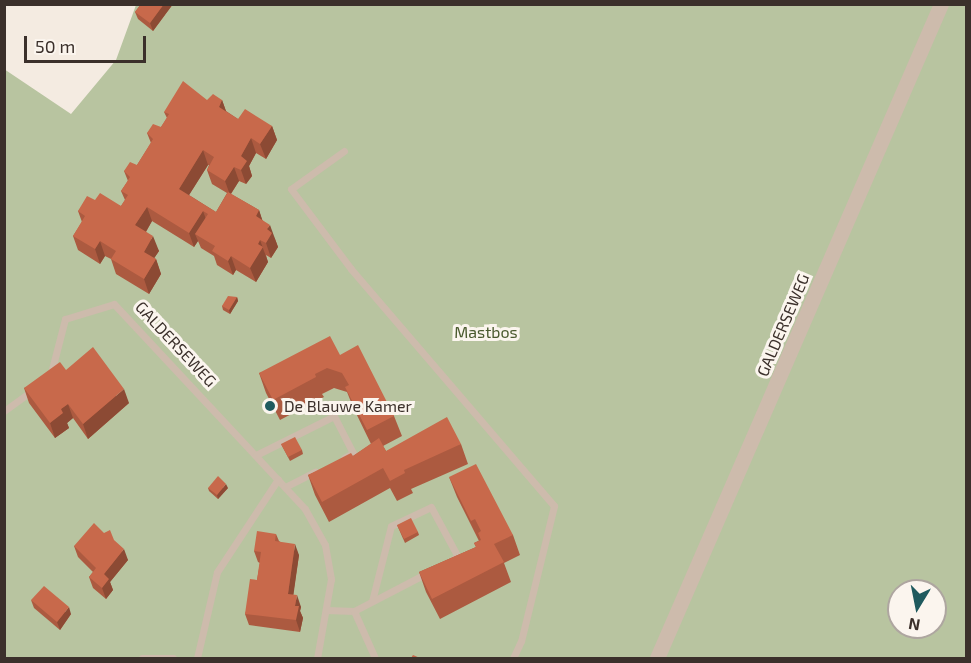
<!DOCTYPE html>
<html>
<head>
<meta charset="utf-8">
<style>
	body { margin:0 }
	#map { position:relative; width:971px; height:663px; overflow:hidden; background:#f4ebe1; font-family:"Exo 2",sans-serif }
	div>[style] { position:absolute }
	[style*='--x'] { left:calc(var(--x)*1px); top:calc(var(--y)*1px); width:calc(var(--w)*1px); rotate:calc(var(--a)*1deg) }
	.green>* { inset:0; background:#b8c4a0 }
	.service>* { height:7px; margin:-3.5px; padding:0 3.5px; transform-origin:3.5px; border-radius:3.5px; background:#cdbbac }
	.tertiary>* { height:15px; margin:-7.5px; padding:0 7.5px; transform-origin:7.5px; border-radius:7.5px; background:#cdbbac }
	.wall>* { inset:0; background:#ac5a40 }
	.shaded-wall>* { inset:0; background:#8c4a34 }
	.building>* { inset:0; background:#c8694b }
	.dots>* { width:16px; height:16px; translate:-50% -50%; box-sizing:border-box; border:3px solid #fbf5ee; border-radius:50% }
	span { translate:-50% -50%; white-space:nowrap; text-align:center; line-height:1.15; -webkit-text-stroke:6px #fbf5ee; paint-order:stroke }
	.street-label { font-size:16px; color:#3b302b }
	.park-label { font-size:16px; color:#4a5a2e }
	.poi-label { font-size:16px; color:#3b302b }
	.left { translate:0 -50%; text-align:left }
	.frame { position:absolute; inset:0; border:6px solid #3b302b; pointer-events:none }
	.north { position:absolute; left:887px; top:579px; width:60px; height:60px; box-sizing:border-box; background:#fbf5ee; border:2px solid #aea6a0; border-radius:50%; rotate:190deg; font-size:16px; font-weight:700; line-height:24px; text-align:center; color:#3b302b }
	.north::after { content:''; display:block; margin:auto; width:21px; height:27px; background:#1f5a5e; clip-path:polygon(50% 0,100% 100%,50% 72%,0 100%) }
	.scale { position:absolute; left:24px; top:36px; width:122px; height:27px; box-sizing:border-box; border:3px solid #3b302b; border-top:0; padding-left:8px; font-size:18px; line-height:21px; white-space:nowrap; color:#3b302b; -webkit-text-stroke:4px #fbf5ee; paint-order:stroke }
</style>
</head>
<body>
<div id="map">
	<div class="green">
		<i style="clip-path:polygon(evenodd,136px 5px,966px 5px,966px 658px,5px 658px,4px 69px,71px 114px,116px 60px,136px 5px,899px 591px,935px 591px,935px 627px,899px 627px,899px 591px)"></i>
	</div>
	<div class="service">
		<i style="--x:344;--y:151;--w:65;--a:144.4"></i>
		<i style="--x:291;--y:189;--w:100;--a:53.1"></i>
		<i style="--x:351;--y:269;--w:312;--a:49.4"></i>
		<i style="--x:554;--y:506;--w:139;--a:103.7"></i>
		<i style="--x:521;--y:641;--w:19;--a:115"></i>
		<i style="--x:50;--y:377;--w:60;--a:-75.5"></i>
		<i style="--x:65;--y:319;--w:51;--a:-17"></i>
		<i style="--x:114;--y:304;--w:280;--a:47"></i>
		<i style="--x:305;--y:509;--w:41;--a:60.9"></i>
		<i style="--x:325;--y:545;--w:35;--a:80"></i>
		<i style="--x:331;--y:579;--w:80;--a:100"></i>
		<i style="--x:4;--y:411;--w:37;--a:-36"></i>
		<i style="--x:256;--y:455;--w:87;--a:-26.6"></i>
		<i style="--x:334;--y:416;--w:42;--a:62.8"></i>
		<i style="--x:353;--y:453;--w:10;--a:151"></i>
		<i style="--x:285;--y:487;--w:34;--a:-27"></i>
		<i style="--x:372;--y:601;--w:77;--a:-75.8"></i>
		<i style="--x:391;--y:526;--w:44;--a:-25.4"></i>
		<i style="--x:431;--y:507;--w:57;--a:61.6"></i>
		<i style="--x:458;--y:557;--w:5;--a:158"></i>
		<i style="--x:326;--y:610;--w:28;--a:2"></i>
		<i style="--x:354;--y:611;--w:82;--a:-27.5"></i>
		<i style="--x:354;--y:611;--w:51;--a:65.9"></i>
		<i style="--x:142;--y:658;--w:31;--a:0"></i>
		<i style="--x:197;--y:658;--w:88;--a:-76.9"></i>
		<i style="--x:217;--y:572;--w:111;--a:-56.7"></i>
	</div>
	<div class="tertiary">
		<i style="--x:657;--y:658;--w:713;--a:-66.53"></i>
	</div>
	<div class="wall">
		<i style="clip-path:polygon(141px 4px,173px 4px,153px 31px,138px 19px,135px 12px)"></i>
		<i style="clip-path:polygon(evenodd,207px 100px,222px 100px,226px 111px,238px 119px,272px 126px,277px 140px,266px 159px,256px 153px,249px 166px,252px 176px,246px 184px,239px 181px,231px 194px,259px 210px,262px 220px,275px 239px,278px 247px,271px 258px,266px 255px,268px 262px,256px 282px,236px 270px,233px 275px,217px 265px,214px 256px,201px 248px,198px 241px,194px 247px,152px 221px,146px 232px,159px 251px,154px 258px,156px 259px,161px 274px,149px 294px,116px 274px,111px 259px,105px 256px,100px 264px,78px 250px,73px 236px,82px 222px,78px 211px,95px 200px,121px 206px,125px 200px,121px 191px,128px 181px,124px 171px,137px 165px,151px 143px,147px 133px,161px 127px,167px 118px,164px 112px,207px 100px,208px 165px,209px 165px,207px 170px,212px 184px,227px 193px,216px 212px,189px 195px,208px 165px)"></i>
		<i style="clip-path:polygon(237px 297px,238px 301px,230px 314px,223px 310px,222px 306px)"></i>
		<i style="clip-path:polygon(340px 355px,394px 416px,402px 436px,383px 446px,386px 451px,461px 444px,468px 464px,411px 489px,413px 493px,397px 501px,390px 488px,329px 522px,315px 495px,308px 475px,353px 456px,371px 444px,353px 407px,347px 392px,334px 388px,322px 394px,324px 397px,280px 420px,266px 393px,259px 373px)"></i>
		<i style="clip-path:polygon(66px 370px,129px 403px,88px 439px,73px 418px,67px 423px,69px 428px,55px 438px,29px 403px,24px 388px)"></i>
		<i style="clip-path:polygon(281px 444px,302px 450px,303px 454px,290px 461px)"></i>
		<i style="clip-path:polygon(449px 477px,513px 535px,520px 555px,504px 563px,511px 582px,440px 619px,426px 592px,419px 572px,476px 547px,474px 543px,480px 540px,479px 541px,457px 497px)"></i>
		<i style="clip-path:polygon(208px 488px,228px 488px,218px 499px,209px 491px)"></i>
		<i style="clip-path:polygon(397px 525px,418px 532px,419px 535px,405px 543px)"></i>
		<i style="clip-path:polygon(276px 534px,279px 541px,299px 555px,293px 595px,301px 607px,300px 611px,303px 618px,300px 632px,249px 625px,245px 614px,257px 580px,260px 563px,258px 562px,254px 551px)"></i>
		<i style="clip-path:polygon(114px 541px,128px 560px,110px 582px,113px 590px,106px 599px,93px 588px,89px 577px,93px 572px,78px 557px,74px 546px)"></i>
		<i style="clip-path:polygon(31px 600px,71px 614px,60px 630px,34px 608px)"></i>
	</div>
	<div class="shaded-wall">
		<i style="clip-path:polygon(164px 4px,173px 4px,153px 31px,150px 23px)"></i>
		<i style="clip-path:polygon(222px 100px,227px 114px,219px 107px)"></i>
		<i style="clip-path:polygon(272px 126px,277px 140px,266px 159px,260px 144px)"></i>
		<i style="clip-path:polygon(251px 138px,256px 153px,249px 166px,252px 176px,246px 184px,241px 170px,241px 156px)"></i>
		<i style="clip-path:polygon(203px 150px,208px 165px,184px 203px,179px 189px)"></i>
		<i style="clip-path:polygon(234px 167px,239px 181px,230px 195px,225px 181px)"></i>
		<i style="clip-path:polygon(147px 207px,152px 221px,141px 240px,135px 225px)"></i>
		<i style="clip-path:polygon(259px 210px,264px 225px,256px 216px)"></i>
		<i style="clip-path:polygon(203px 211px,208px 225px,195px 234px,198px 241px,194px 247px,189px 233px)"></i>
		<i style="clip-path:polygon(270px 225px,278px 247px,271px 258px,266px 243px,267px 229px)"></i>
		<i style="clip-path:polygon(153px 236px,159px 251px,149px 266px,144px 252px)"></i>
		<i style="clip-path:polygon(260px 240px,268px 262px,256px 282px,250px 268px,258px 244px)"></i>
		<i style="clip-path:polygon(100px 241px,105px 256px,100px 264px,95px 249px)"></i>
		<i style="clip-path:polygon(231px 256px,236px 270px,233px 275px,228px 261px)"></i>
		<i style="clip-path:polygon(156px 259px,161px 274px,149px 294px,144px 279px)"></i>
		<i style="clip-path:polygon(237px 297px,238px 301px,230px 314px,229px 310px)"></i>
		<i style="clip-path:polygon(124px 389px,129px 403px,88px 439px,83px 424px)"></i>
		<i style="clip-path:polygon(68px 404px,73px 418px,67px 423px,69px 428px,55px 438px,50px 423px,61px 409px)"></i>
		<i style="clip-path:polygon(226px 484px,228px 488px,218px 499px,217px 495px)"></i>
		<i style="clip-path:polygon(295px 544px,299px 555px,292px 605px,288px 594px)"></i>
		<i style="clip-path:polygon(124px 549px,128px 560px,110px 582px,113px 590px,106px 599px,102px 588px,104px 574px)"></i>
		<i style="clip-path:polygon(297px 595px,301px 607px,300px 611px,303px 618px,300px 632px,296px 620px,295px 606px)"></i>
		<i style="clip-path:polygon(69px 607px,71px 614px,60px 630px,57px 622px)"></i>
	</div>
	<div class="building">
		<i style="clip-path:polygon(141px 4px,164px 4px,150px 23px,135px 12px)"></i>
		<i style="clip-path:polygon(183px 81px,207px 100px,213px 94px,222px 100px,219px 107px,238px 119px,245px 109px,272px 126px,260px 144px,251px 138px,241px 156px,247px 161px,241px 170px,234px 167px,225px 181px,207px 170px,214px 157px,203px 150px,179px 189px,216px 212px,228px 192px,259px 210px,256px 216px,270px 225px,267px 229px,272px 233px,266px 243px,260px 240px,258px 244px,263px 247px,250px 268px,231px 256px,228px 261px,212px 251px,215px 246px,195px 234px,208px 214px,203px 211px,189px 233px,147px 207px,135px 225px,153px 236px,144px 252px,156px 259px,144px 279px,111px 259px,116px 251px,100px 241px,95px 249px,73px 236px,85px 216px,78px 211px,87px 196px,95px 200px,100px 193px,121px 206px,128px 195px,121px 191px,130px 177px,124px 171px,130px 162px,137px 165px,153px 139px,147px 133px,153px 124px,161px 127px,169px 114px,164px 112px)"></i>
		<i style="clip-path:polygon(228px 296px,237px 297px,229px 310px,222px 306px)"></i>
		<i style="clip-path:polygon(330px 336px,340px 355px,358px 345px,394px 416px,367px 430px,345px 387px,349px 385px,342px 373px,327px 368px,315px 374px,316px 377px,273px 400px,259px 373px)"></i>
		<i style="clip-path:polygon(93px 347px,124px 389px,83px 424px,68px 404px,61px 409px,63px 413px,50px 423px,24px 388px,60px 362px,66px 370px)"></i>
		<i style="clip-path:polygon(447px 417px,461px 444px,404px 470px,405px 473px,390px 481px,383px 468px,322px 502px,308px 475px,351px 453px,353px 456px,379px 438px,386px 451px)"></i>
		<i style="clip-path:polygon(295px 437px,302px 450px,288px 457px,281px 444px)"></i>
		<i style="clip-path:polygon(476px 464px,513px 535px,494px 544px,504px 562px,432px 599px,419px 572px,476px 547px,474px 543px,481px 540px,478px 533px,481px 531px,475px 519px,471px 521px,449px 477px)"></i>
		<i style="clip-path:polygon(218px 476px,226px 484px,217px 495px,208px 488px)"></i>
		<i style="clip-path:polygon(411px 518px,418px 532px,404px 539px,397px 525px)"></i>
		<i style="clip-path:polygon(94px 523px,104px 533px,110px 530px,114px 540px,124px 549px,104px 574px,109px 579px,102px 588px,89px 577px,96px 568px,74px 546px)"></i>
		<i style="clip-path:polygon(257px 531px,276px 534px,275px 541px,295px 544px,288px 594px,297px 595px,295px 606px,299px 606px,296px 620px,245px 614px,250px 579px,257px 580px,261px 552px,254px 551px)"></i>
		<i style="clip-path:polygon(44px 586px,69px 607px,57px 622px,31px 600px)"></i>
		<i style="clip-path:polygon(413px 655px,420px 658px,411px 658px)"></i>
	</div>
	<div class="dots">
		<i style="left:270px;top:406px;background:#1f5a5e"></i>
	</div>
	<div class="street-label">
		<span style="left:783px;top:325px;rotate:-67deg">GALDERSEWEG</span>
		<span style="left:176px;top:344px;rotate:47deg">GALDERSEWEG</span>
	</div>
	<div class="park-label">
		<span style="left:486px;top:332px">Mastbos</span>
	</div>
	<div class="poi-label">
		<span class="left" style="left:284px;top:406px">De Blauwe Kamer</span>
	</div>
	<div class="frame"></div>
	<div class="north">N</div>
	<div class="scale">50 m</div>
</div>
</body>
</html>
